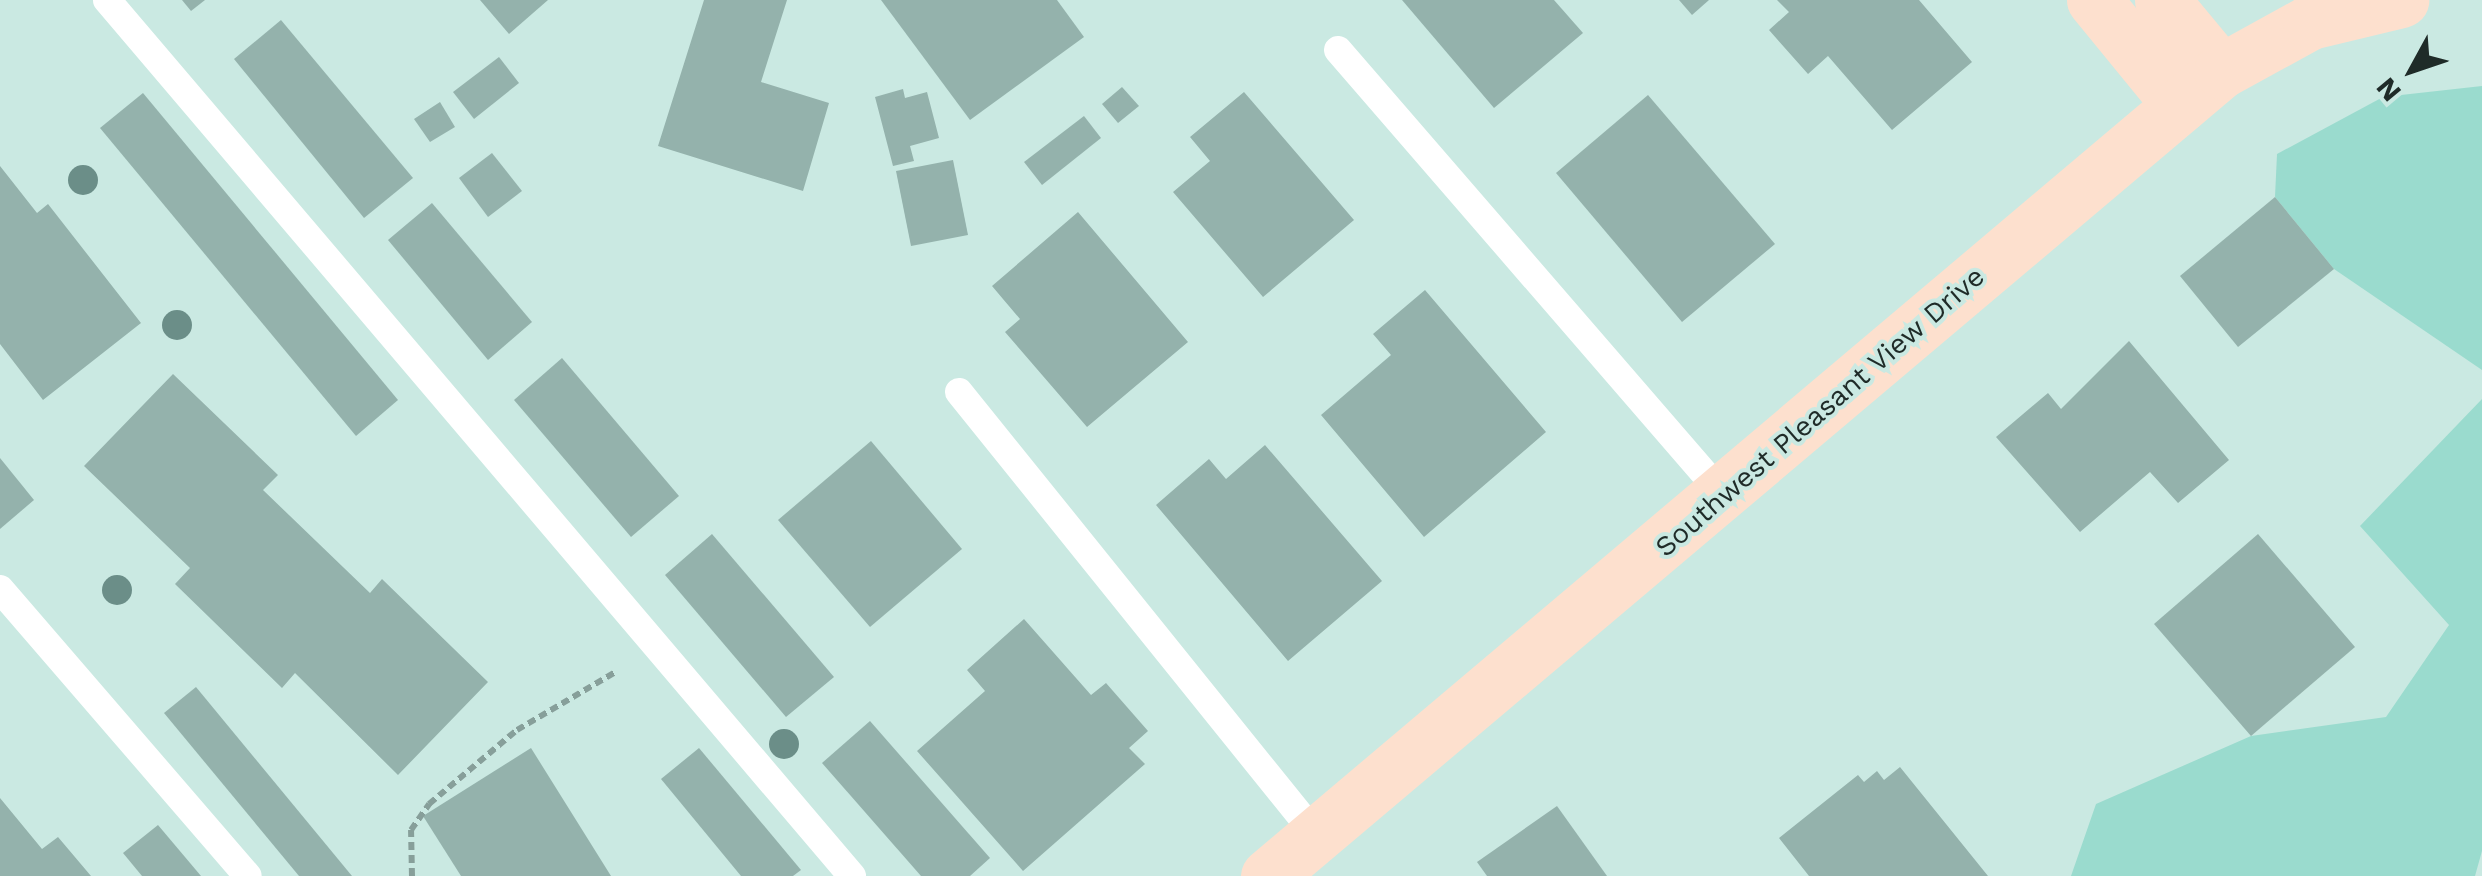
<!DOCTYPE html>
<html>
<head>
<meta charset="utf-8">
<style>
	body { margin:0 }
	#map { position:relative; width:2482px; height:876px; overflow:hidden; background:#cae9e2; font-family:"Work Sans",sans-serif }
	div>[style] { position:absolute }
	[style*='--x'] { left:calc(var(--x)*1px); top:calc(var(--y)*1px); width:calc(var(--w)*1px); rotate:calc(var(--a)*1deg) }
	.green>* { inset:0; background:#9adbce }
	.building>* { inset:0; background:#94b2ac }
	.path>* { height:6px; margin-top:-3px; transform-origin:0; background:repeating-linear-gradient(90deg,#879f9a 0 8px,transparent 0 13px) }
	.lane>* { height:28px; margin:-14px; padding:0 14px; transform-origin:14px; border-radius:14px; background:#fff }
	.secondary>* { height:55px; margin:-27.5px; padding:0 27.5px; transform-origin:27.5px; border-radius:27.5px; background:#fde0ce }
	.trees>* { width:30px; height:30px; margin:-15px; border-radius:50%; background:#6b8e88 }
	span { translate:-50% -50%; white-space:nowrap; text-align:center; line-height:1.15; -webkit-text-stroke:8px #cae9e2; paint-order:stroke }
	.street-label { font-size:28px; color:#1f2b28 }
	.north { position:absolute; left:2362px; top:20px; width:100px; height:100px; -webkit-text-stroke:8px #cae9e2; paint-order:stroke; rotate:230deg; font-size:28px; font-weight:700; line-height:40px; text-align:center; color:#1f2b28 }
	.north::after { content:''; display:block; margin:auto; width:35px; height:45px; background:#1f2b28; clip-path:polygon(50% 0,100% 100%,50% 72%,0 100%) }
</style>
</head>
<body>
<div id="map">
	<div class="green">
		<i style="clip-path:polygon(2482px 86px,2482px 370px,2334px 269px,2275px 197px,2277px 154px,2383px 97px)"></i>
		<i style="clip-path:polygon(2482px 399px,2482px 851px,2475px 876px,2071px 876px,2096px 804px,2251px 736px,2386px 717px,2449px 625px,2360px 526px)"></i>
	</div>
	<div class="building">
		<i style="clip-path:polygon(182px 0,205px 0,191px 11px)"></i>
		<i style="clip-path:polygon(480px 0,548px 0,509px 34px)"></i>
		<i style="clip-path:polygon(704px 0,787px 0,761px 82px,829px 103px,803px 191px,658px 146px)"></i>
		<i style="clip-path:polygon(881px 0,1057px 0,1084px 37px,970px 120px)"></i>
		<i style="clip-path:polygon(1402px 0,1554px 0,1583px 33px,1494px 108px)"></i>
		<i style="clip-path:polygon(1679px 0,1709px 0,1692px 15px)"></i>
		<i style="clip-path:polygon(1777px 0,1919px 0,1972px 62px,1892px 130px,1828px 56px,1808px 74px,1769px 30px,1789px 12px)"></i>
		<i style="clip-path:polygon(281px 20px,413px 178px,364px 218px,234px 59px)"></i>
		<i style="clip-path:polygon(499px 57px,519px 83px,474px 119px,453px 92px)"></i>
		<i style="clip-path:polygon(1122px 87px,1139px 106px,1118px 123px,1102px 104px)"></i>
		<i style="clip-path:polygon(903px 89px,905px 98px,927px 92px,939px 138px,910px 146px,914px 161px,893px 166px,875px 97px)"></i>
		<i style="clip-path:polygon(1244px 92px,1354px 220px,1263px 297px,1173px 192px,1210px 161px,1190px 137px)"></i>
		<i style="clip-path:polygon(143px 93px,398px 400px,356px 436px,100px 128px)"></i>
		<i style="clip-path:polygon(1648px 95px,1775px 244px,1682px 322px,1556px 173px)"></i>
		<i style="clip-path:polygon(440px 102px,455px 127px,430px 142px,414px 119px)"></i>
		<i style="clip-path:polygon(1084px 116px,1101px 138px,1042px 185px,1024px 162px)"></i>
		<i style="clip-path:polygon(492px 153px,522px 191px,488px 217px,459px 178px)"></i>
		<i style="clip-path:polygon(953px 160px,968px 235px,911px 246px,896px 171px)"></i>
		<i style="clip-path:polygon(0 166px,37px 213px,48px 204px,141px 323px,43px 400px,0 344px)"></i>
		<i style="clip-path:polygon(2275px 197px,2334px 269px,2238px 347px,2180px 276px)"></i>
		<i style="clip-path:polygon(432px 203px,532px 322px,488px 360px,388px 240px)"></i>
		<i style="clip-path:polygon(1078px 212px,1188px 342px,1087px 427px,1005px 332px,1020px 319px,992px 286px)"></i>
		<i style="clip-path:polygon(1425px 290px,1546px 432px,1424px 537px,1321px 415px,1391px 355px,1373px 334px)"></i>
		<i style="clip-path:polygon(2129px 341px,2229px 460px,2178px 503px,2150px 472px,2080px 532px,1996px 437px,2048px 393px,2061px 409px)"></i>
		<i style="clip-path:polygon(562px 358px,679px 496px,631px 537px,514px 400px)"></i>
		<i style="clip-path:polygon(173px 374px,278px 475px,263px 490px,370px 593px,382px 579px,488px 682px,398px 775px,295px 673px,282px 688px,175px 584px,190px 568px,84px 466px)"></i>
		<i style="clip-path:polygon(871px 441px,962px 549px,870px 627px,778px 520px)"></i>
		<i style="clip-path:polygon(1265px 445px,1382px 581px,1288px 661px,1156px 505px,1209px 459px,1226px 479px)"></i>
		<i style="clip-path:polygon(0 458px,34px 500px,0 529px)"></i>
		<i style="clip-path:polygon(712px 534px,834px 677px,786px 717px,665px 575px)"></i>
		<i style="clip-path:polygon(2258px 534px,2355px 647px,2251px 736px,2154px 624px)"></i>
		<i style="clip-path:polygon(1024px 619px,1091px 695px,1106px 683px,1148px 731px,1129px 748px,1145px 764px,1023px 871px,917px 751px,985px 691px,967px 670px)"></i>
		<i style="clip-path:polygon(196px 687px,352px 876px,299px 876px,164px 713px)"></i>
		<i style="clip-path:polygon(870px 721px,990px 858px,970px 876px,921px 876px,822px 763px)"></i>
		<i style="clip-path:polygon(531px 748px,611px 876px,461px 876px,423px 816px)"></i>
		<i style="clip-path:polygon(699px 748px,801px 870px,793px 876px,741px 876px,661px 779px)"></i>
		<i style="clip-path:polygon(1900px 767px,1988px 876px,1809px 876px,1779px 838px,1858px 775px,1864px 782px,1877px 771px,1884px 780px)"></i>
		<i style="clip-path:polygon(0 798px,42px 849px,58px 837px,91px 876px,0 876px)"></i>
		<i style="clip-path:polygon(1557px 806px,1607px 876px,1487px 876px,1477px 862px)"></i>
		<i style="clip-path:polygon(158px 825px,201px 876px,142px 876px,123px 853px)"></i>
	</div>
	<div class="path">
		<i style="--x:412;--y:876;--w:46;--a:-91.2"></i>
		<i style="--x:411;--y:830;--w:32;--a:-55"></i>
		<i style="--x:429;--y:804;--w:115;--a:-40.1"></i>
		<i style="--x:517;--y:730;--w:116;--a:-30.5"></i>
	</div>
	<div class="lane">
		<i style="--x:107;--y:0;--w:1150;--a:49.62"></i>
		<i style="--x:1338;--y:50;--w:588;--a:49.13"></i>
		<i style="--x:959;--y:392;--w:569;--a:51.14"></i>
		<i style="--x:0;--y:589;--w:379;--a:49.2"></i>
	</div>
	<div class="secondary">
		<i style="--x:2094;--y:0;--w:136;--a:50.7"></i>
		<i style="--x:2162;--y:0;--w:92;--a:50.3"></i>
		<i style="--x:1268;--y:876;--w:1247;--a:-40.19"></i>
		<i style="--x:2221;--y:71;--w:102;--a:-28.8"></i>
		<i style="--x:2310;--y:22;--w:94;--a:-13.6"></i>
	</div>
	<div class="trees">
		<i style="left:83px;top:180px"></i>
		<i style="left:177px;top:325px"></i>
		<i style="left:117px;top:590px"></i>
		<i style="left:784px;top:744px"></i>
	</div>
	<div class="street-label">
		<span style="left:1820px;top:412px;rotate:-41deg">Southwest Pleasant View Drive</span>
	</div>
	<div class="north">N</div>
</div>
</body>
</html>
